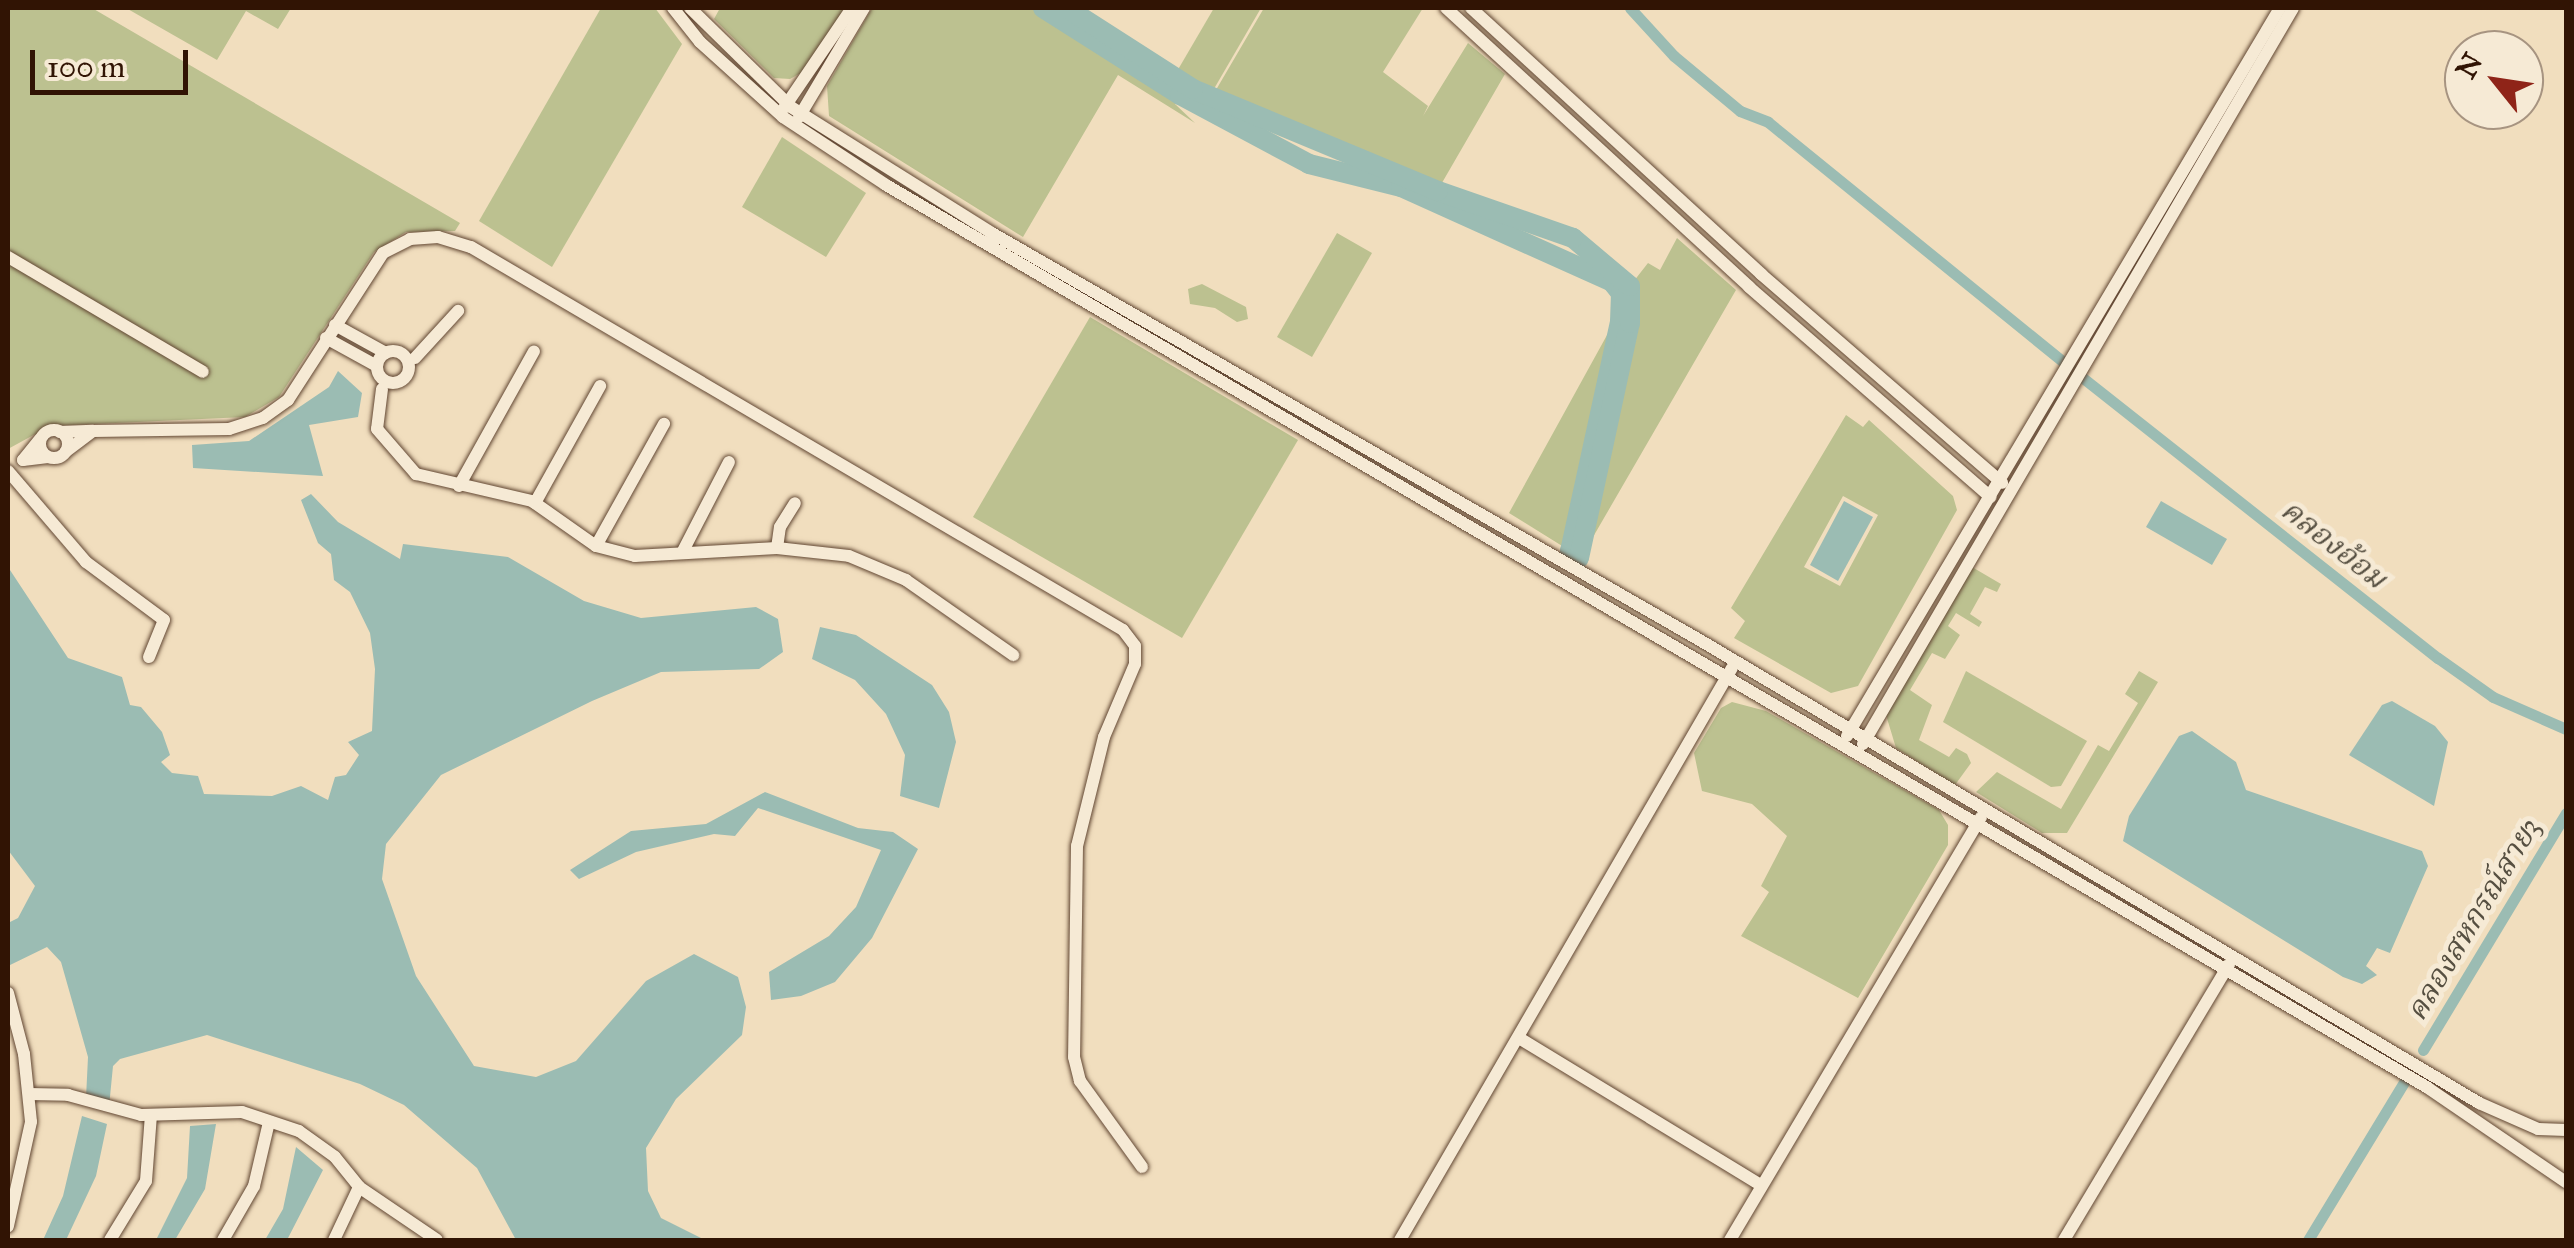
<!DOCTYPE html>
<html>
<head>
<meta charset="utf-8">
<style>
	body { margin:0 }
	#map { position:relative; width:2574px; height:1248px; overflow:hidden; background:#f1debe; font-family:"IM FELL Great Primer","Noto Serif Thai",serif }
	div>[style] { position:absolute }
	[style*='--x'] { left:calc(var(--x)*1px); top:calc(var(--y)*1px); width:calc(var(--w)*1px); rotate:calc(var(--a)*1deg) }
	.green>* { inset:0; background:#bcc190 }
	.water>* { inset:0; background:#9bbcb3 }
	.canal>* { height:11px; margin:-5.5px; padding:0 5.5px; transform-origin:5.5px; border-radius:5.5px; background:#9bbcb3 }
	.river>* { height:20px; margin:-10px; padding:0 10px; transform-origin:10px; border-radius:10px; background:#9bbcb3 }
	.roads { filter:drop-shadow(0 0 2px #614632) drop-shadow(0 0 2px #614632) }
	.minor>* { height:12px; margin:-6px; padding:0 6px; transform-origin:6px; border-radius:6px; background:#f6ead5 }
	.minor>.ring { margin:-6px; padding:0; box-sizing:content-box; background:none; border:12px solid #f6ead5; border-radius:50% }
	span { translate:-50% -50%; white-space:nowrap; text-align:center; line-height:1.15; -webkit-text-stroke:10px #f6ead5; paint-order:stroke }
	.water-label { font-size:30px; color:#564f41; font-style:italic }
	.frame { position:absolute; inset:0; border:10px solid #311404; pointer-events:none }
	.north { position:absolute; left:2444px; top:30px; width:100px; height:100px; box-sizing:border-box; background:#f6ead5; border:2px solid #a79481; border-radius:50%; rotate:300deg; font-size:28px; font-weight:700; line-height:40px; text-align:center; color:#311404 }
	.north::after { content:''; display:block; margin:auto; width:35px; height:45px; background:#8f2418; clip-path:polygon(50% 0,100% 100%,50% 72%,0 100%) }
	.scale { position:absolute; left:30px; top:50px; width:158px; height:45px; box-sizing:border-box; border:5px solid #311404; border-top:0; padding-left:12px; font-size:30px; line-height:35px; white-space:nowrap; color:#311404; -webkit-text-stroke:8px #f6ead5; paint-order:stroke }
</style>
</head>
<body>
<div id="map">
	<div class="green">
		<i style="clip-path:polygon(8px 8px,92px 8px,460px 223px,455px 231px,406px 232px,374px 252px,279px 397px,245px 417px,50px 426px,8px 449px)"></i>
		<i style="clip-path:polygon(126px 8px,291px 8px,278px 29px,246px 11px,217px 60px)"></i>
		<i style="clip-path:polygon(601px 8px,655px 8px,682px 44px,552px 267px,479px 221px)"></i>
		<i style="clip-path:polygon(720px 8px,844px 8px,808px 69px,790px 79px,774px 78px,714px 19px)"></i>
		<i style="clip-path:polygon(872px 8px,1034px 8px,1175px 92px,1175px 104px,1195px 123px,1118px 75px,1023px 237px,829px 116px,827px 86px)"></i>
		<i style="clip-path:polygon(1214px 8px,1261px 8px,1211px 94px,1176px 73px)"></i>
		<i style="clip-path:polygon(1264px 8px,1423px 8px,1383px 72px,1428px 106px,1423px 116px,1468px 43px,1505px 74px,1439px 188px,1213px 95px)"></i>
		<i style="clip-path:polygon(782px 137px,866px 193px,826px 257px,742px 207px)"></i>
		<i style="clip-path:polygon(1337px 233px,1372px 253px,1312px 357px,1277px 337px)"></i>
		<i style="clip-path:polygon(1677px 238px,1736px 290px,1582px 556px,1629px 327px,1630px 286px,1648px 263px,1660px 270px)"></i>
		<i style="clip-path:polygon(1612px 282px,1621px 293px,1622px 319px,1567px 549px,1509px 513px,1612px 326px,1618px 301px)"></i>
		<i style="clip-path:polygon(1202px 284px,1246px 307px,1248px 319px,1237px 322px,1215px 308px,1190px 304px,1188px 289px)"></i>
		<i style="clip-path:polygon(1090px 317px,1298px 440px,1182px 638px,973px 517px)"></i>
		<i style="clip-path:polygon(evenodd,1846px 415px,1863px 427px,1869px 420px,1953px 496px,1957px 510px,1858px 686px,1831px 693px,1734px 638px,1745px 621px,1731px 608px,1846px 415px,1843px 496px,1878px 515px,1840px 586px,1804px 567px,1843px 496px)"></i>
		<i style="clip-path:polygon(1972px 567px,2001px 584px,1997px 592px,1985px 587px,1970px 614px,1982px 622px,1979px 627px,1956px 613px,1948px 626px,1960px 635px,1945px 659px,1932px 653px,1910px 690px,1932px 705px,1919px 740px,1949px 757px,1956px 748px,1967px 754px,1971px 763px,1955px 785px,1896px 748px,1886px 715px)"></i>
		<i style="clip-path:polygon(1966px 671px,2087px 741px,2061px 786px,2051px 787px,1943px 722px)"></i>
		<i style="clip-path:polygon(2139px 671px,2158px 682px,2067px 833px,2042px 833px,1976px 792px,1997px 772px,2061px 809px,2098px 745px,2109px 751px,2138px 703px,2125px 694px)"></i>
		<i style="clip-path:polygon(1732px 702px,1766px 711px,1939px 810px,1948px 825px,1948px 845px,1858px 998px,1741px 936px,1769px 892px,1761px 886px,1787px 836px,1752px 804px,1702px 791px,1694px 753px,1721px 708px)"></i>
	</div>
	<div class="water">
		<i style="clip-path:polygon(338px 371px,362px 393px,358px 417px,309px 425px,323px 476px,193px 468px,192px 445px,249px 441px,329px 387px)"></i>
		<i style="clip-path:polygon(311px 494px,338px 522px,400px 559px,403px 544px,508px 557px,584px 601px,641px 618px,756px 607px,778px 619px,783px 652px,759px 669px,661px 672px,592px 701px,441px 775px,386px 844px,382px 879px,416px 976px,474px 1066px,536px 1077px,576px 1061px,646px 981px,694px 954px,738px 977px,746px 1007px,742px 1035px,676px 1099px,646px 1148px,648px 1191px,661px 1218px,705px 1240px,516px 1240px,477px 1168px,404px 1105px,360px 1084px,207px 1035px,120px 1059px,113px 1066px,109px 1107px,86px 1098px,88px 1057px,61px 962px,47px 947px,8px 966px,8px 923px,18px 918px,35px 886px,8px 850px,8px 567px,68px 658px,122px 677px,130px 705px,141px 707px,162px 732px,170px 755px,161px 762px,172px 773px,198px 776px,204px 794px,272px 796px,301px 786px,328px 800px,335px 777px,346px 775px,359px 755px,348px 742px,372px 731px,375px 669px,370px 633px,350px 592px,334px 580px,331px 554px,318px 543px,301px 500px)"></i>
		<i style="clip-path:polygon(1844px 501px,1873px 517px,1838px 581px,1810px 565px)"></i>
		<i style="clip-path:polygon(2161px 501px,2227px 539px,2212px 565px,2146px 527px)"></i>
		<i style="clip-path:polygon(820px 627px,856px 635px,932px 685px,949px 712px,956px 742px,939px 808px,900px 796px,905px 755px,886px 714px,855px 680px,812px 659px)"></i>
		<i style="clip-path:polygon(2392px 701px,2435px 726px,2448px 742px,2434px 806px,2349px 755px,2382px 705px)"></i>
		<i style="clip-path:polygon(2192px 731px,2236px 762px,2246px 790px,2422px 851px,2428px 866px,2390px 953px,2377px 948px,2366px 966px,2377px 975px,2362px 984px,2343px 977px,2123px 841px,2129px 816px,2179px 736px)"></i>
		<i style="clip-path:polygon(765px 792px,858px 828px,893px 832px,918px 849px,872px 938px,835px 982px,801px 996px,771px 1000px,769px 972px,829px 936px,856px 907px,881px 850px,758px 808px,735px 836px,714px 834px,636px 852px,579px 879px,570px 870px,631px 831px,706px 824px)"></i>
		<i style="clip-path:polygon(82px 1116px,107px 1124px,96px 1176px,66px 1240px,43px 1240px,63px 1196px)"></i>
		<i style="clip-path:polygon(216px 1124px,205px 1189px,175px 1240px,156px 1240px,187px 1178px,190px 1126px)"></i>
		<i style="clip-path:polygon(296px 1147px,323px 1170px,287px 1240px,265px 1240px,283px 1209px)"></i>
	</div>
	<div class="canal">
		<i style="--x:1630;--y:8;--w:65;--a:47.5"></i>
		<i style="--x:1674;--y:56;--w:86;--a:39.8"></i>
		<i style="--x:1740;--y:111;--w:30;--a:21"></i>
		<i style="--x:1768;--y:122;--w:393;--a:39.1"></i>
		<i style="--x:2083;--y:378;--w:452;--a:38.3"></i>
		<i style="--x:2438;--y:658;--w:67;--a:35.3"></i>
		<i style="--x:2493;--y:697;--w:80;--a:23.7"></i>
		<i style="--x:2423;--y:1050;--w:277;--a:-58.9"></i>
		<i style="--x:2308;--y:1240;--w:200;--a:-58.7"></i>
	</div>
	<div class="river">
		<i style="--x:1043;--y:8;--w:162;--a:32.4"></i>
		<i style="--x:1180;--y:95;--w:146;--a:28.1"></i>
		<i style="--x:1309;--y:164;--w:95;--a:14"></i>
		<i style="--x:1401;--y:187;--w:231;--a:24.2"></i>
		<i style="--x:1612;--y:282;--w:14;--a:51"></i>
		<i style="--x:1621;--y:293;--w:29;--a:92"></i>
		<i style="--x:1620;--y:322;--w:234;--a:102.3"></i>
		<i style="--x:1570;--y:551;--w:11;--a:38"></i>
		<i style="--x:1579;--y:558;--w:240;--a:-77.8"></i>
		<i style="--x:1630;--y:323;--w:37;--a:-90"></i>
		<i style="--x:1630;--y:286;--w:75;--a:-139.9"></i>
		<i style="--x:1573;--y:238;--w:143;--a:-160.8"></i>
		<i style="--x:1438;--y:191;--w:265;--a:-157.4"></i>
		<i style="--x:1193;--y:89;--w:150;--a:-147.3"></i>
	</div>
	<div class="roads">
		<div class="minor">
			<i style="--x:673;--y:8;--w:43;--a:51.5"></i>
			<i style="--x:700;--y:42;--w:112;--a:42.1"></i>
			<i style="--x:783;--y:117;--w:123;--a:33.4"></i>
			<i style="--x:886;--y:185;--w:1787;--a:30.35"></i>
			<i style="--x:2428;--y:1088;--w:167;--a:34.3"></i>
			<i style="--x:690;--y:8;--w:141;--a:44.4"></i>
			<i style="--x:791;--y:107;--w:235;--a:32.1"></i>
			<i style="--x:990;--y:232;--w:822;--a:29.9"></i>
			<i style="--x:1703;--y:642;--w:903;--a:30.71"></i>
			<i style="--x:2479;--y:1103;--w:64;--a:23.8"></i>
			<i style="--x:2538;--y:1129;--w:28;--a:2"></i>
			<i style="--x:1446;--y:8;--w:412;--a:42.6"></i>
			<i style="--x:1749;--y:287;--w:320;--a:41"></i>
			<i style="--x:1471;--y:8;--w:394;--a:42.5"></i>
			<i style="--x:1761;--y:274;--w:319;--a:40.9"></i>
			<i style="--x:784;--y:108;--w:121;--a:-55.8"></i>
			<i style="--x:799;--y:117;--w:127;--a:-59.2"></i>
			<i style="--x:8;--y:257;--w:226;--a:30.5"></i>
			<i style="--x:335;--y:325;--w:58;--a:28.8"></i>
			<i style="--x:326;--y:338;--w:58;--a:28.8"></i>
			<i class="ring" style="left:377px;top:351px;width:20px;height:20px"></i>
			<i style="--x:415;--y:358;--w:64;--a:-47.5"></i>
			<i style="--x:382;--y:389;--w:40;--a:97.1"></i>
			<i style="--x:377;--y:429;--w:60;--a:49.1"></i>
			<i style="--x:416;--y:474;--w:119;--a:13.1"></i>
			<i style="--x:532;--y:501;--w:78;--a:35.1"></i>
			<i style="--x:596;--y:546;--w:40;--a:14.4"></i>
			<i style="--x:635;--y:556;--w:142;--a:-3.2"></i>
			<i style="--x:777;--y:548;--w:72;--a:6.3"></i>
			<i style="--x:849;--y:556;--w:62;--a:22.8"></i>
			<i style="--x:906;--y:580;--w:131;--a:35"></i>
			<i class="ring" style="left:40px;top:430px;width:16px;height:16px"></i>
			<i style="--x:93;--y:431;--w:136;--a:-0.8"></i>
			<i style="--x:229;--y:429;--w:36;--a:-18"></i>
			<i style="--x:263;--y:418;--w:31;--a:-36"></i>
			<i style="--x:288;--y:400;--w:175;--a:-57.1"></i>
			<i style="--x:383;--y:253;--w:30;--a:-27"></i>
			<i style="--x:410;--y:239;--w:28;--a:-4"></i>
			<i style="--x:438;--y:237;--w:34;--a:17"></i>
			<i style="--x:471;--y:247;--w:756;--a:30.43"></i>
			<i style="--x:1123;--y:630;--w:20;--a:53"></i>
			<i style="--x:1135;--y:646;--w:18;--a:90"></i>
			<i style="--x:1135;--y:664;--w:79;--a:113"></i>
			<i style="--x:1104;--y:737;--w:112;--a:103.9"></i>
			<i style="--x:1077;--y:846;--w:211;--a:90.8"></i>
			<i style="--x:1074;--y:1057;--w:25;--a:76"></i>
			<i style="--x:1080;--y:1081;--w:106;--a:54.2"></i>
			<i style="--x:60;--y:432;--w:33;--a:-2"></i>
			<i style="--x:93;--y:431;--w:34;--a:143"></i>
			<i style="--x:40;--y:439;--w:27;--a:129"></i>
			<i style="--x:23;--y:460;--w:25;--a:-7"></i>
			<i style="--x:8;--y:471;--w:120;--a:49.4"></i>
			<i style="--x:86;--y:562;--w:97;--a:36.6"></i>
			<i style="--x:164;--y:620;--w:40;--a:112"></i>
			<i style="--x:459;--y:486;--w:154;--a:-60.9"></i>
			<i style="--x:535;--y:503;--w:134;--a:-60.9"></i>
			<i style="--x:596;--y:546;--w:140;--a:-60.9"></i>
			<i style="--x:777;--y:548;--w:21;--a:-82"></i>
			<i style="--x:780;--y:527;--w:28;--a:-58"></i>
			<i style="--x:683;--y:551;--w:100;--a:-62.7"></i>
			<i style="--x:1847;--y:736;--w:847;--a:-59.26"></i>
			<i style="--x:1863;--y:744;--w:852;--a:-59.7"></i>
			<i style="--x:8;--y:993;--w:63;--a:75.3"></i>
			<i style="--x:24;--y:1054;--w:68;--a:84.1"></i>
			<i style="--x:31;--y:1122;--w:107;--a:102.5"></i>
			<i style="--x:1519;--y:1038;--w:283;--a:31.3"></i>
			<i style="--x:29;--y:1094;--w:39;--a:1"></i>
			<i style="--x:68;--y:1095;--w:76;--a:15.3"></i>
			<i style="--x:141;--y:1115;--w:101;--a:-1.7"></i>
			<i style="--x:242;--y:1112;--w:60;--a:18.4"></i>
			<i style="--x:299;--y:1131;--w:44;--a:35.8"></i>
			<i style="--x:335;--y:1157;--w:38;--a:51"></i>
			<i style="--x:359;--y:1187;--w:94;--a:34.2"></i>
			<i style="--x:110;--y:1240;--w:69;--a:-58.6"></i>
			<i style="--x:146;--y:1181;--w:66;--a:-85.7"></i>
			<i style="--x:223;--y:1240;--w:62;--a:-60.1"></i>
			<i style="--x:254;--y:1186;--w:66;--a:-76.8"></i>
			<i style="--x:334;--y:1240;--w:59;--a:-64.7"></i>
			<i style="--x:1400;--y:1240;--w:661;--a:-59.87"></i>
			<i style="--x:1730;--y:1240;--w:492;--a:-59.3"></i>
			<i style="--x:2064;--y:1240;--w:322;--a:-59.1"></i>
		</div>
	</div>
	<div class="water-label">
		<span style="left:2334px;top:544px;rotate:38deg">คลองอ้อม</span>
		<span style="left:2473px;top:919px;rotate:-59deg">คลองสหกรณ์สาย3</span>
	</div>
	<div class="frame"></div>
	<div class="north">N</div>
	<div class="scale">100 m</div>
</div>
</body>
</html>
